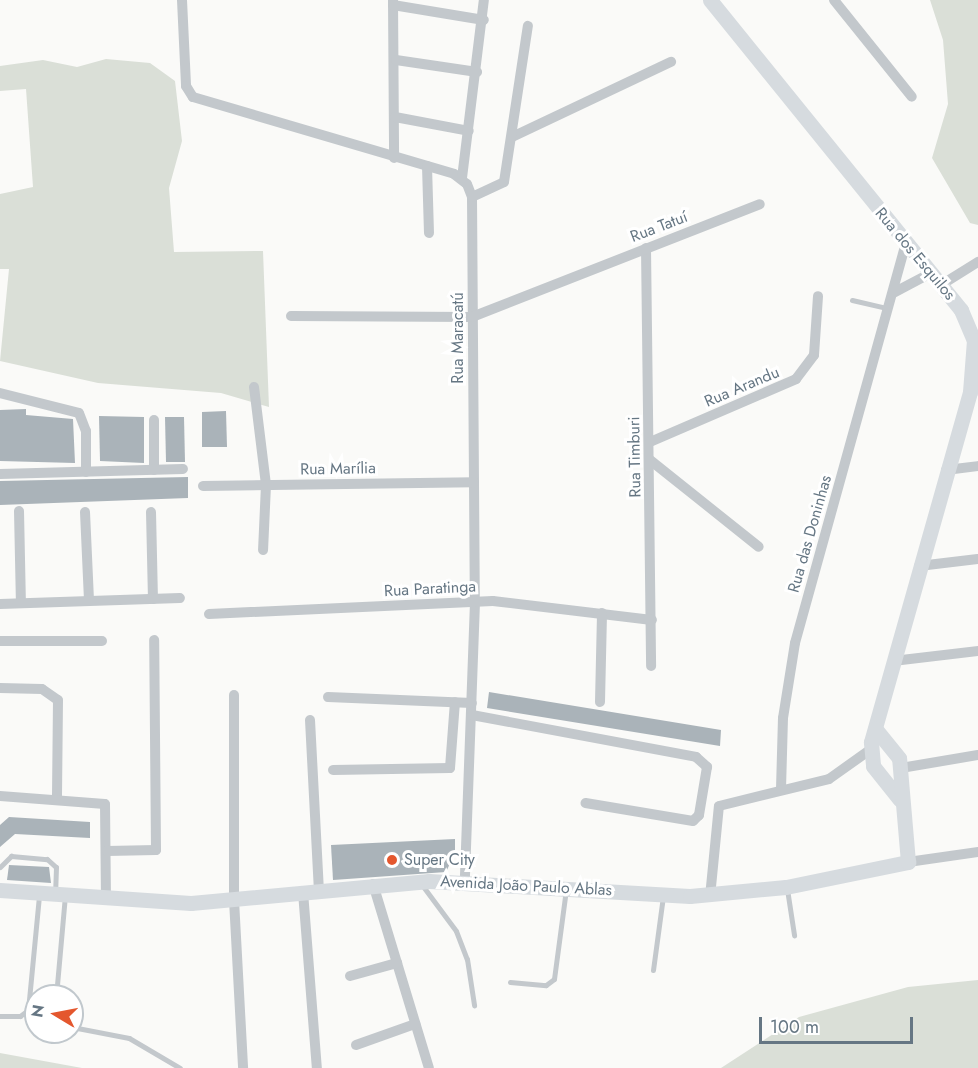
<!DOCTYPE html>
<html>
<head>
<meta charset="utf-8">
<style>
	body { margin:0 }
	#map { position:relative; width:978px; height:1068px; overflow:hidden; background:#fafaf8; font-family:Jost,sans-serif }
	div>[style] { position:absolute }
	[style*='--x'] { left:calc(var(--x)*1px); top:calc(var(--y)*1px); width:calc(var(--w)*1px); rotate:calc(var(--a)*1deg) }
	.green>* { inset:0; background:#dadfd7 }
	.building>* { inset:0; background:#aab3b9 }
	.lane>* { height:5px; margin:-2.5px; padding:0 2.5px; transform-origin:2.5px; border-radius:2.5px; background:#c3c8cc }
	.street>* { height:10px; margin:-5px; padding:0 5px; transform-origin:5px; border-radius:5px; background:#c3c8cc }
	.secondary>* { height:15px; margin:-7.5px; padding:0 7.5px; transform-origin:7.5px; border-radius:7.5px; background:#d6dbdf }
	.dots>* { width:16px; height:16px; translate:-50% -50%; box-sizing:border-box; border:3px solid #fff; border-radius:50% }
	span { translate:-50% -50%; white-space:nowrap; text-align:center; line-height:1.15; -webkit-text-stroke:6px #fff; paint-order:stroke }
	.street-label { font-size:16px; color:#657683 }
	.poi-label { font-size:16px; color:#657683 }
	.left { translate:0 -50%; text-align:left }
	.north { position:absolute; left:24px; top:984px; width:60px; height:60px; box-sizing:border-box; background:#fff; border:2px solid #c1c8cd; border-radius:50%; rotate:280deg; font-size:16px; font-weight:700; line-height:24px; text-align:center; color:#657683 }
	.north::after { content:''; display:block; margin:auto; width:21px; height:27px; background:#e4572e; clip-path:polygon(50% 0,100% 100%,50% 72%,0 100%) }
	.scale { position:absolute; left:759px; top:1017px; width:154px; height:27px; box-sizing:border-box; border:3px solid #657683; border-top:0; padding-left:8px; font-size:18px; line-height:21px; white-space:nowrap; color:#657683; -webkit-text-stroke:4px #fff; paint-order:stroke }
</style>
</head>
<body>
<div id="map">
	<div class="green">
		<i style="clip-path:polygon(930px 0,978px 0,978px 225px,970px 223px,932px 158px,948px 104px,943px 40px)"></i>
		<i style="clip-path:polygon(106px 59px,150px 63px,175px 81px,182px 141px,169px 188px,174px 252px,263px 251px,269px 407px,221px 393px,98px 383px,0 361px,9px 269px,0 269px,0 194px,33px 187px,26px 89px,0 91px,0 66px,43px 60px,77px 67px)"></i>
		<i style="clip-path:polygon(978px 980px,978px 1068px,721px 1068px,799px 1017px,908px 987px)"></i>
		<i style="clip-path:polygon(0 1053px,82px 1068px,0 1068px)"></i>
	</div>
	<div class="building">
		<i style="clip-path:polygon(26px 409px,26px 415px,73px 419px,75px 463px,0 461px,0 410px)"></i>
		<i style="clip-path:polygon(226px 411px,227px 447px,202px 447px,202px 412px)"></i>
		<i style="clip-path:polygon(99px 416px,144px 417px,144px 463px,100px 461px)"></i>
		<i style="clip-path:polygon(165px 417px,184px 417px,185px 462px,166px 462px)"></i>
		<i style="clip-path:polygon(188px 477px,188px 498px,0 505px,0 481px)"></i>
		<i style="clip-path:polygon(489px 692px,721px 730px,720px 746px,487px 708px)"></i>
		<i style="clip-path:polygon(9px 817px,90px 822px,90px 838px,15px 834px,0 847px,0 825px)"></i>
		<i style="clip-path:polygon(455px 839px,455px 853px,446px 872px,333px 880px,331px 845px)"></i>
		<i style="clip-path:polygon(9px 865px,49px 867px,51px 883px,7px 880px)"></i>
	</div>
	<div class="lane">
		<i style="--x:852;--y:300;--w:37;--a:13"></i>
		<i style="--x:0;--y:867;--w:16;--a:-45"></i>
		<i style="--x:11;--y:856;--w:36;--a:5"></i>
		<i style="--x:47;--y:859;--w:12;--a:42"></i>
		<i style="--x:56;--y:867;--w:26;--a:92"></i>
		<i style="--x:422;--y:885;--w:57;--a:53.5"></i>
		<i style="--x:456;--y:931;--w:30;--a:69"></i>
		<i style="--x:467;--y:959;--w:47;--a:81.3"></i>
		<i style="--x:787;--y:889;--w:47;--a:81.3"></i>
		<i style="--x:653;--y:970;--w:75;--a:-82.3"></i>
		<i style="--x:510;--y:982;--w:36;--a:5"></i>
		<i style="--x:546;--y:985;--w:10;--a:-37"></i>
		<i style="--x:554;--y:979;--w:91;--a:-82.4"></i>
		<i style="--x:56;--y:996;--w:100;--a:-84.9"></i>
		<i style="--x:0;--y:1016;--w:20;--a:0"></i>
		<i style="--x:20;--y:1016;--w:10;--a:-37"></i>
		<i style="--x:28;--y:1010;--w:116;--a:-84.5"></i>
		<i style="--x:72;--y:1027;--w:58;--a:10.9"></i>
		<i style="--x:129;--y:1038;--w:59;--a:30.5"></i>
	</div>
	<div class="street">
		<i style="--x:182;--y:0;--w:86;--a:87.3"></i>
		<i style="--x:186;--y:86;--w:13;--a:58"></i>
		<i style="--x:193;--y:97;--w:272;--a:16.4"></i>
		<i style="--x:454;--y:174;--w:16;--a:38"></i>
		<i style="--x:467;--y:184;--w:14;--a:69"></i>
		<i style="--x:472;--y:197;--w:405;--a:89.6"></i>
		<i style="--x:475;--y:602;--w:278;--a:92.1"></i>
		<i style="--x:393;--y:0;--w:158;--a:89.6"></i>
		<i style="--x:834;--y:0;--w:124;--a:51.2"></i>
		<i style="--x:393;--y:5;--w:92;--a:9.4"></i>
		<i style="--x:396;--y:60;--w:82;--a:8.4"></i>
		<i style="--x:395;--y:117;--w:75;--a:10.7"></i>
		<i style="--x:512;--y:137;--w:176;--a:-25.3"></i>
		<i style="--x:427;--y:166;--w:67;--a:88.3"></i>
		<i style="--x:462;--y:178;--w:179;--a:-83"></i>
		<i style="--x:472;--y:197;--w:35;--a:-25"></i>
		<i style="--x:504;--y:182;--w:158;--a:-81.3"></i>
		<i style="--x:646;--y:248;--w:418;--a:89.3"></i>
		<i style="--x:941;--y:285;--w:44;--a:-31.9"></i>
		<i style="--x:895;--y:292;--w:41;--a:-27.8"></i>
		<i style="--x:291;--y:316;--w:181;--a:0.3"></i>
		<i style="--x:472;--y:317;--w:309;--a:-21.4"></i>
		<i style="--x:254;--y:387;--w:99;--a:83"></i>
		<i style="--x:266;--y:485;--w:65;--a:92.6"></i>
		<i style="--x:0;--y:393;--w:81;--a:14.2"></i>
		<i style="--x:79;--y:413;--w:19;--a:69"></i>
		<i style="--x:86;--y:431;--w:41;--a:90"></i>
		<i style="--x:650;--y:442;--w:159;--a:-23.3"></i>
		<i style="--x:796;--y:379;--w:30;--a:-53"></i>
		<i style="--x:814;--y:355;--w:59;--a:-86.1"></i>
		<i style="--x:650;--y:460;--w:139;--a:38.6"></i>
		<i style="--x:154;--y:470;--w:50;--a:-90"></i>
		<i style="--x:946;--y:470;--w:32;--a:-7"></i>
		<i style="--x:0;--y:474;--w:183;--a:-1.6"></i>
		<i style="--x:203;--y:486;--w:271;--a:-0.8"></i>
		<i style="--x:19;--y:511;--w:92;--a:88.8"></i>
		<i style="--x:85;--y:512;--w:88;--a:87.4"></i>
		<i style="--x:151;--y:512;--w:87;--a:88.7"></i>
		<i style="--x:919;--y:566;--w:59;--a:-6.8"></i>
		<i style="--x:0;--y:604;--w:180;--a:-1.9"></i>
		<i style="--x:209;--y:614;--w:284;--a:-2.6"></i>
		<i style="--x:493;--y:601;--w:160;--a:6.8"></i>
		<i style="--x:0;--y:641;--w:102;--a:0"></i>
		<i style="--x:893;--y:661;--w:86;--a:-6.7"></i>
		<i style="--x:0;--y:688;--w:42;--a:1.4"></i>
		<i style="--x:42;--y:689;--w:19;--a:35"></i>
		<i style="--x:58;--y:700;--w:99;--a:90.6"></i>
		<i style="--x:234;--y:695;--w:205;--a:90"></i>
		<i style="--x:234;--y:900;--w:168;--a:86.9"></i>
		<i style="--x:328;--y:697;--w:144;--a:2.4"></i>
		<i style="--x:600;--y:702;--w:89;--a:-88.7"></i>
		<i style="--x:472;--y:715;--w:228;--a:10.6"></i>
		<i style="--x:696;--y:757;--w:15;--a:42"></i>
		<i style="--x:707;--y:767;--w:49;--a:99.5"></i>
		<i style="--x:699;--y:815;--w:8;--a:135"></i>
		<i style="--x:693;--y:821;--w:109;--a:-170.5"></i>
		<i style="--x:310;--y:720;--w:170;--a:87"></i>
		<i style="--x:901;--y:768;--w:78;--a:-9.6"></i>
		<i style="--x:333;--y:770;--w:117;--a:-1"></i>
		<i style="--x:450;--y:768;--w:66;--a:-85.7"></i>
		<i style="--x:781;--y:789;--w:71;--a:-88.4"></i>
		<i style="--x:783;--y:718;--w:76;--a:-80.9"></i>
		<i style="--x:795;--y:643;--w:414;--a:-74.5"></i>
		<i style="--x:0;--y:796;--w:105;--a:4.4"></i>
		<i style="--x:105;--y:804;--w:95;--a:89.4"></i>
		<i style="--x:107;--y:851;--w:49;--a:-1.2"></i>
		<i style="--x:156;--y:850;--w:210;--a:-90.5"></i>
		<i style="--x:908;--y:862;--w:71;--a:-8.1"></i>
		<i style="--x:373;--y:884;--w:192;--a:73.1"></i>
		<i style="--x:303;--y:892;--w:177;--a:85.5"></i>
		<i style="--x:710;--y:897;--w:91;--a:-84.4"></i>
		<i style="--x:719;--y:806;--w:113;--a:-13.8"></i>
		<i style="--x:829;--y:779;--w:55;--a:-35.4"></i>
		<i style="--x:350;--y:976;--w:49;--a:-15.5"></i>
		<i style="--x:356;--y:1045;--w:63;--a:-19.6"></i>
	</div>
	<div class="secondary">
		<i style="--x:710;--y:0;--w:399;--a:51"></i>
		<i style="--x:961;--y:310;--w:33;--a:67"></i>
		<i style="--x:974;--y:340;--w:52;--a:94.4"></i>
		<i style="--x:970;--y:392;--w:364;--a:105.8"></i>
		<i style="--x:871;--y:742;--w:24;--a:85"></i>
		<i style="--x:873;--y:766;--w:43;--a:51.5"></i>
		<i style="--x:0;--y:890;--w:191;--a:3.9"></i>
		<i style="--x:191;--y:903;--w:239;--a:-5.3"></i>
		<i style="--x:429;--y:881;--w:261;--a:3.3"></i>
		<i style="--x:690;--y:896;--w:96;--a:-5.4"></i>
		<i style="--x:786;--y:887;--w:125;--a:-11.6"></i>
		<i style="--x:908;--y:862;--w:104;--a:-94.9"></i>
		<i style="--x:899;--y:758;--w:38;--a:-129"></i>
	</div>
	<div class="dots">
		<i style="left:392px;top:860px;background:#e4572e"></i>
	</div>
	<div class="street-label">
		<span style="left:659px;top:227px;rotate:-21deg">Rua Tatuí</span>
		<span style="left:915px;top:254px;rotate:50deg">Rua dos Esquilos</span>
		<span style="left:458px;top:338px;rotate:-90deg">Rua Maracatú</span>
		<span style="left:742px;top:387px;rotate:-23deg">Rua Arandu</span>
		<span style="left:635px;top:457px;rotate:-91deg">Rua Timburi</span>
		<span style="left:338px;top:469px;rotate:-1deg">Rua Marília</span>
		<span style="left:810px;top:534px;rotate:-74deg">Rua das Doninhas</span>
		<span style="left:430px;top:589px;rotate:-3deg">Rua Paratinga</span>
		<span style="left:526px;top:886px;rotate:3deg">Avenida João Paulo Ablas</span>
	</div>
	<div class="poi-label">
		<span class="left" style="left:404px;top:860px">Super City</span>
	</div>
	<div class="north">N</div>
	<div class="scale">100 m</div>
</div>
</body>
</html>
